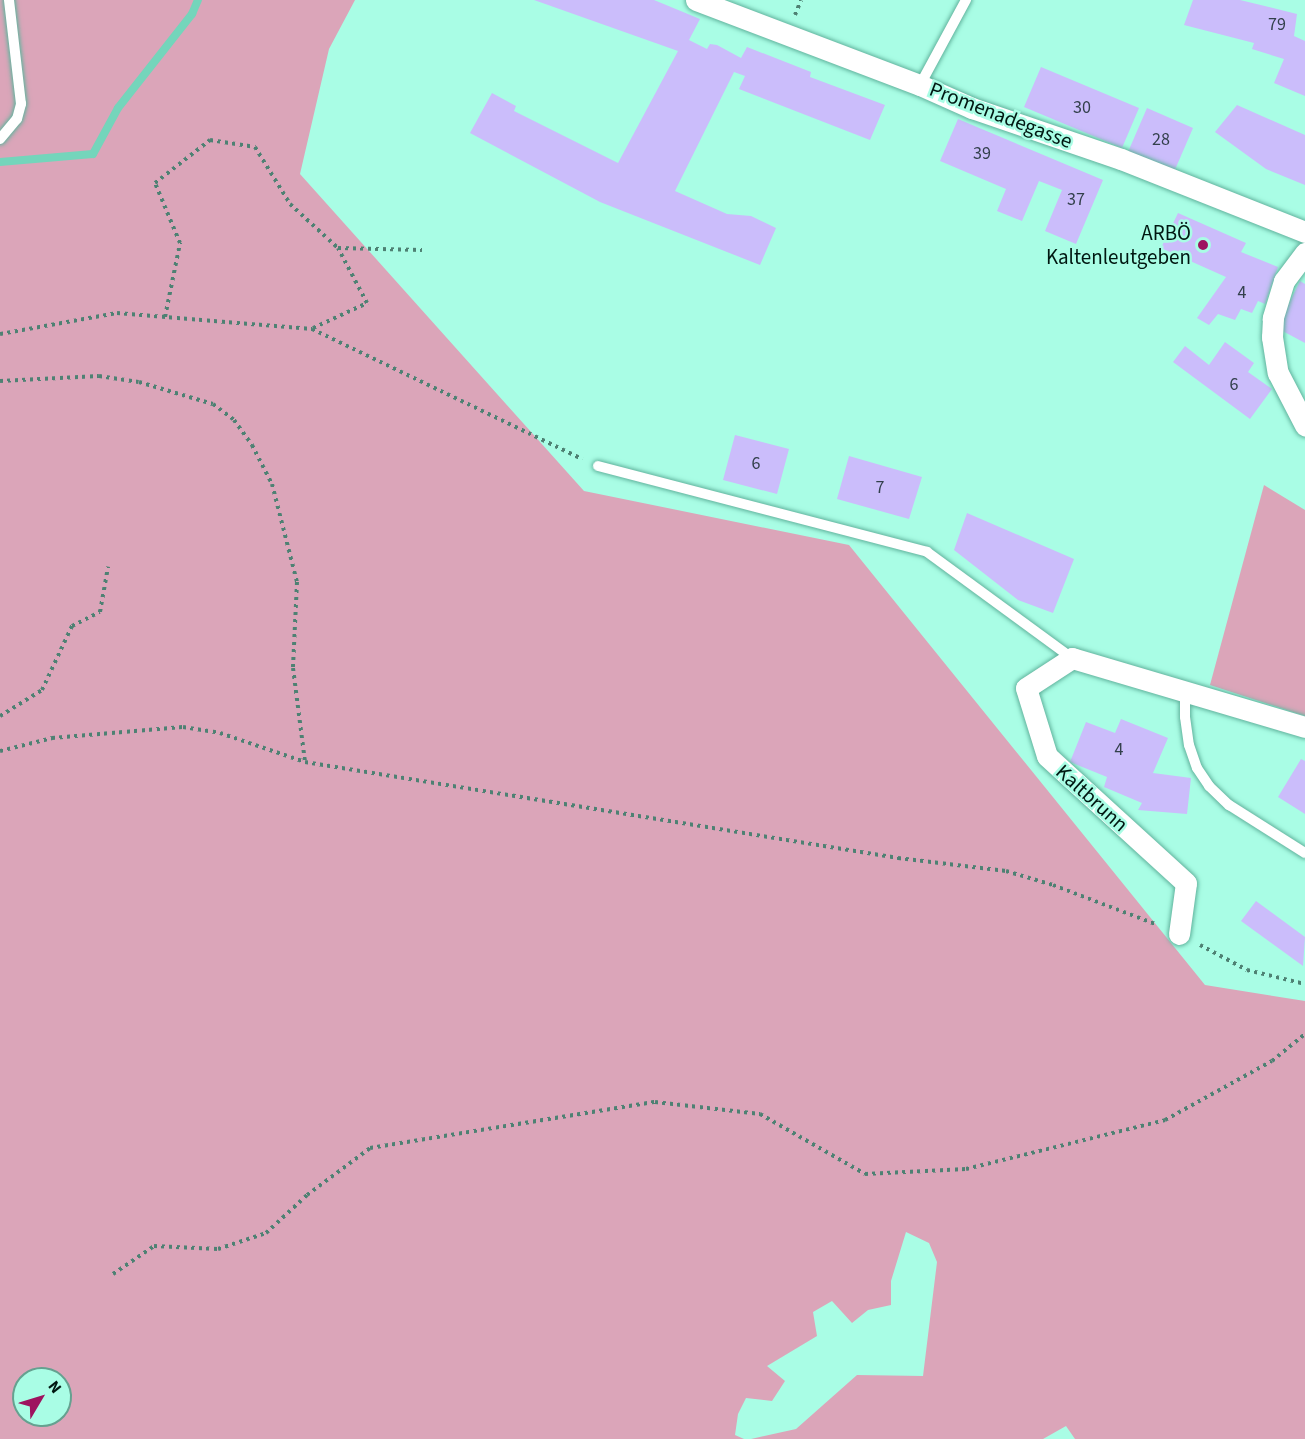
<!DOCTYPE html>
<html>
<head>
<meta charset="utf-8">
<style>
	body { margin:0 }
	#map { position:relative; width:1305px; height:1439px; overflow:hidden; background:#a9fde5; font-family:"Source Sans 3",sans-serif }
	div>[style] { position:absolute }
	[style*='--x'] { left:calc(var(--x)*1px); top:calc(var(--y)*1px); width:calc(var(--w)*1px); rotate:calc(var(--a)*1deg) }
	.green>* { inset:0; background:#dba5b9 }
	.stream>* { height:8px; margin:-4px; padding:0 4px; transform-origin:4px; border-radius:4px; background:#74d5bb }
	.building>* { inset:0; background:#cbbdfb }
	.path>* { height:4px; margin-top:-2px; transform-origin:0; background:repeating-linear-gradient(90deg,#4e8173 0 3px,transparent 0 7.5px) }
	.roads { filter:drop-shadow(0 0 2px #61b39d) drop-shadow(0 0 2px #61b39d) }
	.service>* { height:10px; margin:-5px; padding:0 5px; transform-origin:5px; border-radius:5px; background:#fff }
	.minor>* { height:21px; margin:-10.5px; padding:0 10.5px; transform-origin:10.5px; border-radius:10.5px; background:#fff }
	.dots>* { width:16px; height:16px; translate:-50% -50%; box-sizing:border-box; border:3px solid #a9fde5; border-radius:50% }
	span { translate:-50% -50%; white-space:nowrap; text-align:center; line-height:1.15; -webkit-text-stroke:5px #a9fde5; paint-order:stroke }
	.number-label { font-size:18px; color:#33404c }
	.number-label span { -webkit-text-stroke-width:0 }
	.street-label { font-size:21px; color:#001711 }
	.poi-label { font-size:21px; color:#001711 }
	.right { translate:-100% -50%; text-align:right }
	.north { position:absolute; left:12px; top:1367px; width:60px; height:60px; box-sizing:border-box; background:#a9fde5; border:2px solid #65a190; border-radius:50%; rotate:52deg; font-size:16px; font-weight:700; line-height:24px; text-align:center; color:#001711 }
	.north::after { content:''; display:block; margin:auto; width:21px; height:27px; background:#9e135f; clip-path:polygon(50% 0,100% 100%,50% 72%,0 100%) }
</style>
</head>
<body>
<div id="map">
	<div class="green">
		<i style="clip-path:polygon(evenodd,0 0,355px 0,329px 49px,300px 174px,584px 491px,849px 545px,1205px 985px,1305px 1001px,1305px 1439px,1075px 1439px,1066px 1426px,1043px 1439px,751px 1439px,796px 1429px,857px 1375px,923px 1376px,937px 1262px,929px 1243px,906px 1232px,891px 1281px,891px 1305px,868px 1310px,852px 1323px,832px 1301px,813px 1312px,817px 1336px,767px 1366px,785px 1381px,772px 1401px,746px 1398px,738px 1414px,735px 1435px,744px 1439px,0 1439px,0 0,24px 1379px,60px 1379px,60px 1415px,24px 1415px,24px 1379px)"></i>
		<i style="clip-path:polygon(1264px 485px,1305px 510px,1305px 716px,1210px 685px)"></i>
	</div>
	<div class="stream">
		<i style="--x:0;--y:162;--w:93;--a:-4.9"></i>
		<i style="--x:93;--y:154;--w:52;--a:-61.5"></i>
		<i style="--x:118;--y:108;--w:120;--a:-51.8"></i>
		<i style="--x:192;--y:14;--w:15;--a:-67"></i>
	</div>
	<div class="building">
		<i style="clip-path:polygon(534px 0,654px 0,700px 19px,689px 40px,707px 49px,710px 44px,717px 45px,741px 58px,747px 47px,811px 72px,810px 77px,885px 105px,870px 140px,739px 89px,745px 76px,734px 72px,675px 191px,727px 214px,751px 216px,776px 228px,760px 265px,600px 202px,470px 133px,492px 93px,516px 106px,514px 111px,618px 163px,678px 51px)"></i>
		<i style="clip-path:polygon(1193px 0,1240px 0,1297px 14px,1294px 36px,1305px 41px,1305px 96px,1274px 83px,1284px 59px,1252px 49px,1254px 43px,1184px 25px)"></i>
		<i style="clip-path:polygon(1041px 67px,1139px 108px,1122px 148px,1024px 107px)"></i>
		<i style="clip-path:polygon(1237px 105px,1305px 135px,1305px 185px,1266px 169px,1215px 132px)"></i>
		<i style="clip-path:polygon(1147px 108px,1193px 128px,1174px 172px,1128px 152px)"></i>
		<i style="clip-path:polygon(958px 119px,1103px 180px,1076px 244px,1045px 231px,1062px 190px,1039px 181px,1022px 221px,997px 211px,1006px 189px,940px 161px)"></i>
		<i style="clip-path:polygon(1178px 213px,1246px 243px,1241px 252px,1278px 267px,1265px 304px,1258px 301px,1252px 313px,1241px 309px,1235px 320px,1218px 314px,1209px 325px,1197px 318px,1226px 277px,1161px 248px)"></i>
		<i style="clip-path:polygon(1300px 281px,1305px 284px,1305px 343px,1277px 328px)"></i>
		<i style="clip-path:polygon(1225px 342px,1254px 363px,1248px 372px,1272px 389px,1250px 419px,1173px 362px,1185px 346px,1209px 365px)"></i>
		<i style="clip-path:polygon(735px 435px,789px 449px,777px 494px,723px 480px)"></i>
		<i style="clip-path:polygon(849px 456px,922px 477px,909px 519px,837px 499px)"></i>
		<i style="clip-path:polygon(967px 513px,1074px 559px,1053px 613px,1018px 600px,954px 550px)"></i>
		<i style="clip-path:polygon(1121px 719px,1168px 738px,1153px 773px,1191px 778px,1187px 814px,1138px 810px,1142px 803px,1104px 787px,1107px 777px,1070px 762px,1086px 722px,1115px 733px)"></i>
		<i style="clip-path:polygon(1301px 759px,1305px 761px,1305px 814px,1278px 797px)"></i>
		<i style="clip-path:polygon(1256px 901px,1305px 937px,1303px 966px,1241px 921px)"></i>
	</div>
	<div class="path">
		<i style="--x:795;--y:15;--w:16;--a:-68"></i>
		<i style="--x:165;--y:317;--w:76;--a:-78.5"></i>
		<i style="--x:180;--y:243;--w:65;--a:-112.6"></i>
		<i style="--x:155;--y:183;--w:70;--a:-38"></i>
		<i style="--x:210;--y:140;--w:46;--a:8.8"></i>
		<i style="--x:255;--y:147;--w:67;--a:58.4"></i>
		<i style="--x:290;--y:204;--w:65;--a:42.5"></i>
		<i style="--x:313;--y:328;--w:60;--a:-24.8"></i>
		<i style="--x:367;--y:303;--w:62;--a:-117.8"></i>
		<i style="--x:338;--y:248;--w:84;--a:1.4"></i>
		<i style="--x:0;--y:334;--w:119;--a:-10.2"></i>
		<i style="--x:117;--y:313;--w:196;--a:4.7"></i>
		<i style="--x:312;--y:329;--w:300;--a:25.7"></i>
		<i style="--x:0;--y:381;--w:99;--a:-2.9"></i>
		<i style="--x:99;--y:376;--w:40;--a:8.5"></i>
		<i style="--x:139;--y:382;--w:77;--a:16.6"></i>
		<i style="--x:213;--y:404;--w:26;--a:37"></i>
		<i style="--x:234;--y:420;--w:31;--a:54"></i>
		<i style="--x:252;--y:445;--w:44;--a:62.9"></i>
		<i style="--x:272;--y:484;--w:101;--a:75.7"></i>
		<i style="--x:297;--y:582;--w:86;--a:92.7"></i>
		<i style="--x:293;--y:668;--w:95;--a:82.7"></i>
		<i style="--x:0;--y:716;--w:49;--a:-31.8"></i>
		<i style="--x:42;--y:690;--w:71;--a:-64.9"></i>
		<i style="--x:72;--y:626;--w:31;--a:-27"></i>
		<i style="--x:100;--y:612;--w:46;--a:-79.9"></i>
		<i style="--x:0;--y:751;--w:54;--a:-14"></i>
		<i style="--x:52;--y:738;--w:131;--a:-4.8"></i>
		<i style="--x:183;--y:727;--w:37;--a:9"></i>
		<i style="--x:220;--y:733;--w:90;--a:18.8"></i>
		<i style="--x:305;--y:762;--w:601;--a:9.2"></i>
		<i style="--x:898;--y:858;--w:109;--a:6.9"></i>
		<i style="--x:1006;--y:871;--w:49;--a:16.6"></i>
		<i style="--x:1053;--y:885;--w:112;--a:20.9"></i>
		<i style="--x:1200;--y:945;--w:53;--a:28"></i>
		<i style="--x:1247;--y:970;--w:60;--a:13.6"></i>
		<i style="--x:113;--y:1274;--w:50;--a:-34.3"></i>
		<i style="--x:154;--y:1246;--w:64;--a:2.7"></i>
		<i style="--x:218;--y:1249;--w:51;--a:-18.4"></i>
		<i style="--x:266;--y:1233;--w:56;--a:-42.8"></i>
		<i style="--x:307;--y:1195;--w:79;--a:-36.7"></i>
		<i style="--x:370;--y:1148;--w:289;--a:-9.2"></i>
		<i style="--x:655;--y:1102;--w:106;--a:6.5"></i>
		<i style="--x:760;--y:1114;--w:121;--a:29.7"></i>
		<i style="--x:865;--y:1174;--w:101;--a:-2.8"></i>
		<i style="--x:966;--y:1169;--w:205;--a:-13.8"></i>
		<i style="--x:1165;--y:1120;--w:122;--a:-28.9"></i>
		<i style="--x:1272;--y:1061;--w:43;--a:-39.3"></i>
	</div>
	<div class="roads">
		<div class="service">
			<i style="--x:920;--y:85;--w:97;--a:-61.6"></i>
			<i style="--x:0;--y:139;--w:26;--a:-50"></i>
			<i style="--x:17;--y:119;--w:16;--a:-75"></i>
			<i style="--x:21;--y:104;--w:105;--a:-96.6"></i>
			<i style="--x:598;--y:466;--w:340;--a:14.6"></i>
			<i style="--x:927;--y:552;--w:180;--a:36.2"></i>
			<i style="--x:1185;--y:692;--w:25;--a:90"></i>
			<i style="--x:1185;--y:717;--w:28;--a:82"></i>
			<i style="--x:1189;--y:745;--w:24;--a:71"></i>
			<i style="--x:1197;--y:768;--w:22;--a:56"></i>
			<i style="--x:1209;--y:786;--w:28;--a:44"></i>
			<i style="--x:1229;--y:805;--w:90;--a:32.3"></i>
		</div>
		<div class="minor">
			<i style="--x:696;--y:0;--w:240;--a:20.8"></i>
			<i style="--x:920;--y:85;--w:57;--a:23.9"></i>
			<i style="--x:972;--y:108;--w:157;--a:18.9"></i>
			<i style="--x:1121;--y:159;--w:198;--a:21.6"></i>
			<i style="--x:1305;--y:253;--w:35;--a:127"></i>
			<i style="--x:1284;--y:281;--w:39;--a:107"></i>
			<i style="--x:1273;--y:318;--w:19;--a:93"></i>
			<i style="--x:1272;--y:337;--w:36;--a:81"></i>
			<i style="--x:1278;--y:373;--w:59;--a:62.6"></i>
			<i style="--x:1179;--y:934;--w:51;--a:-82.2"></i>
			<i style="--x:1186;--y:883;--w:188;--a:-137.6"></i>
			<i style="--x:1047;--y:756;--w:71;--a:-107.2"></i>
			<i style="--x:1026;--y:688;--w:55;--a:-33.1"></i>
			<i style="--x:1072;--y:658;--w:243;--a:16.5"></i>
		</div>
	</div>
	<div class="dots">
		<i style="left:1203px;top:245px;background:#9e135f"></i>
	</div>
	<div class="number-label">
		<span style="left:1277px;top:25px">79</span>
		<span style="left:1082px;top:108px">30</span>
		<span style="left:1161px;top:140px">28</span>
		<span style="left:982px;top:154px">39</span>
		<span style="left:1076px;top:200px">37</span>
		<span style="left:1242px;top:293px">4</span>
		<span style="left:1234px;top:385px">6</span>
		<span style="left:756px;top:464px">6</span>
		<span style="left:880px;top:488px">7</span>
		<span style="left:1119px;top:750px">4</span>
	</div>
	<div class="street-label">
		<span style="left:1001px;top:115px;rotate:21deg">Promenadegasse</span>
		<span style="left:1092px;top:798px;rotate:42deg">Kaltbrunn</span>
	</div>
	<div class="poi-label">
		<span class="right" style="left:1191px;top:245px">ARBÖ<br>Kaltenleutgeben</span>
	</div>
	<div class="north">N</div>
</div>
</body>
</html>
